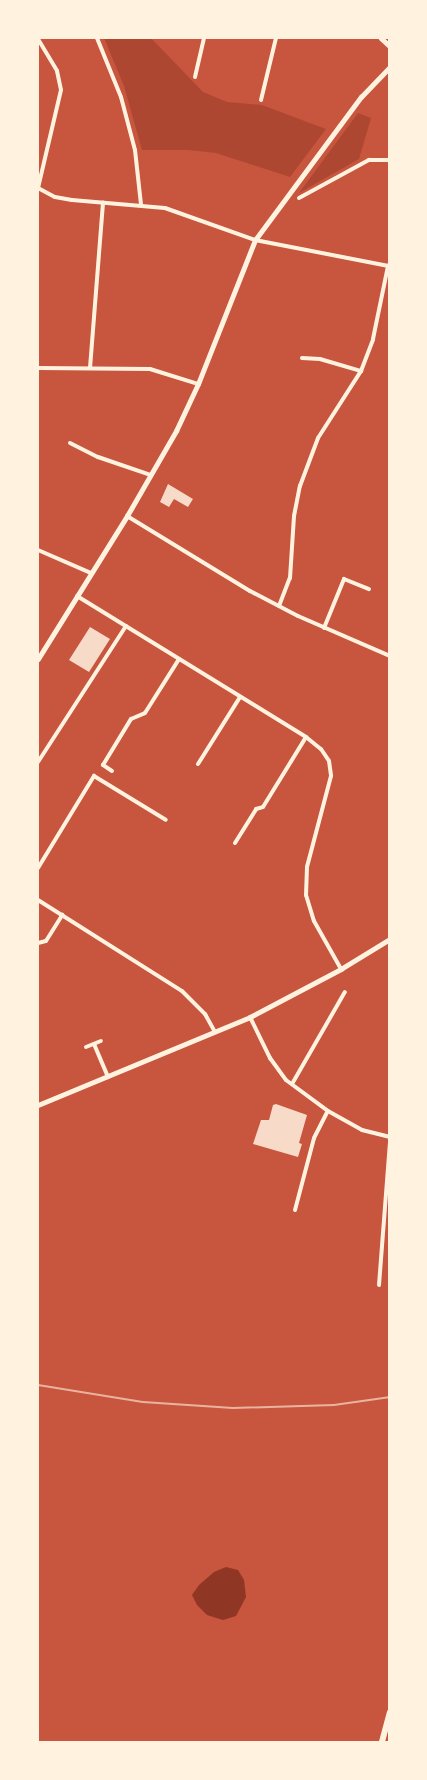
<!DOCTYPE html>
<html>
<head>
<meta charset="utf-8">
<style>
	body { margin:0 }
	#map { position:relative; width:427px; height:1780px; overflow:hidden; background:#c8553d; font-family:"Public Sans",sans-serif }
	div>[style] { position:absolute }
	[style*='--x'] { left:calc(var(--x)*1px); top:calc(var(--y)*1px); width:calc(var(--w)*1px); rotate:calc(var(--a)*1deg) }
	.green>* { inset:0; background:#ae4732 }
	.water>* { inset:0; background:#8f3625 }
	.building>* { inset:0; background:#f7dbc8 }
	.minor>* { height:4px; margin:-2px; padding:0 2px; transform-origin:2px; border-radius:2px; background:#fff3e0 }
	.tertiary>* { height:4.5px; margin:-2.25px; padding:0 2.25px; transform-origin:2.25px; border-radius:2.25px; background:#fff3e0 }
	.primary>* { height:5.5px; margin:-2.75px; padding:0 2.75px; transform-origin:2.75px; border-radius:2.75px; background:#fff3e0 }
	.rail>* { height:2px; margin:-1px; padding:0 1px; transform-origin:1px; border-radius:1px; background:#e9b49f }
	span { translate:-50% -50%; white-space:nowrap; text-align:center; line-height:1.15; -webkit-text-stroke:4px #fff3e0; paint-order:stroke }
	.frame { position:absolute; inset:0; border:39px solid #fff3e0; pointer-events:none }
</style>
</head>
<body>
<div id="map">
	<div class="green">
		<i style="clip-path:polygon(104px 38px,151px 38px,203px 92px,227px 102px,262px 105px,326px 129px,290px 177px,216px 153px,189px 150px,142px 150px,124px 86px)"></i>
		<i style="clip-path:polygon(358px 113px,371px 118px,359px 159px,299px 193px)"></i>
	</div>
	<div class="water">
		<i style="clip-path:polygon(226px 1567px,238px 1570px,244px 1580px,246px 1597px,236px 1616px,223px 1620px,207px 1615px,197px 1605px,192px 1595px,199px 1585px,214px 1572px)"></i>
	</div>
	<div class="building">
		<i style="clip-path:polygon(168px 484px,193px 499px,188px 507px,174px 499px,169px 507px,160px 502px)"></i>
		<i style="clip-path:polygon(90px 627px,110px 639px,89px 672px,69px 660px)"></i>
		<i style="clip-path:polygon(276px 1104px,307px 1115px,299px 1143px,302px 1144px,298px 1157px,253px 1144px,261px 1120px,269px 1120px,273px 1105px)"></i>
	</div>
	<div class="minor">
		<i style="--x:97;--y:38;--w:64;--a:67.9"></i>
		<i style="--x:121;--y:97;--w:55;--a:75.2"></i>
		<i style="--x:135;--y:150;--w:54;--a:83.7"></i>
		<i style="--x:38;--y:39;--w:37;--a:59"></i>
		<i style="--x:57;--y:71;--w:19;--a:78"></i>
		<i style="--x:61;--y:90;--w:101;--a:103.2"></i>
		<i style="--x:195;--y:77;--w:40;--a:-77"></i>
		<i style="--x:261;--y:100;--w:64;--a:-76.4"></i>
		<i style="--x:38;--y:188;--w:19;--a:28"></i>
		<i style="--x:55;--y:197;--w:17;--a:10"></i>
		<i style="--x:72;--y:200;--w:93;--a:4.9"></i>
		<i style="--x:165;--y:208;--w:96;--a:19.6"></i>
		<i style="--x:255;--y:240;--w:136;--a:11"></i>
		<i style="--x:299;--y:198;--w:80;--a:-28.5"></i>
		<i style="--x:369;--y:160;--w:21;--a:0"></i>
		<i style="--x:302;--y:358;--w:18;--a:3"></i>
		<i style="--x:320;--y:359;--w:43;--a:16.3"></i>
		<i style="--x:38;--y:368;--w:112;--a:0.5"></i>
		<i style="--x:150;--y:369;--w:50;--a:17.4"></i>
		<i style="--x:90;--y:368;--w:166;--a:-85.5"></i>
		<i style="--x:70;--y:443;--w:31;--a:27"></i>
		<i style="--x:98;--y:457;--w:56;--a:18.8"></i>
		<i style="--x:127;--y:516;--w:144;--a:31.4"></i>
		<i style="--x:250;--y:591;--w:54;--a:27.5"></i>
		<i style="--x:298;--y:616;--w:100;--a:23.5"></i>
		<i style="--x:38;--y:550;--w:58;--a:23.5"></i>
		<i style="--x:77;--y:596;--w:269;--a:31.6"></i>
		<i style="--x:306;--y:737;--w:19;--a:39"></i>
		<i style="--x:321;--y:749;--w:14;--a:56"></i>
		<i style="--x:329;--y:761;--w:15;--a:82"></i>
		<i style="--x:331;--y:776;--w:94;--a:104.8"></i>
		<i style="--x:307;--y:867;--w:28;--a:92"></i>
		<i style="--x:306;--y:895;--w:27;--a:73"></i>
		<i style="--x:314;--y:921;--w:55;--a:60.6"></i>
		<i style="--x:279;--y:606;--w:30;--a:-69"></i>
		<i style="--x:290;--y:578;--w:62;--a:-86.3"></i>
		<i style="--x:294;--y:516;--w:31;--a:-79"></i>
		<i style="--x:300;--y:486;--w:51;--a:-69.4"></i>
		<i style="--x:318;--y:438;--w:80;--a:-57.3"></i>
		<i style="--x:361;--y:371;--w:34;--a:-69"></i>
		<i style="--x:373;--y:339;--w:75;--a:-78.4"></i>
		<i style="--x:324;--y:628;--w:53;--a:-67.8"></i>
		<i style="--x:344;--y:579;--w:27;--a:22"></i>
		<i style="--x:38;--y:762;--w:162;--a:-57.1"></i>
		<i style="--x:198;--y:764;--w:79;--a:-57.9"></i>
		<i style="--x:112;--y:771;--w:11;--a:-146"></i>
		<i style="--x:103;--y:765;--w:54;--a:-58.7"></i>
		<i style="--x:131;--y:719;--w:15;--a:-23"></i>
		<i style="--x:145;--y:713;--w:64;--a:-57.8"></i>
		<i style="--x:235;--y:843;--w:40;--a:-58"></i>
		<i style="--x:256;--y:809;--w:7;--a:-16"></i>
		<i style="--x:263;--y:807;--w:82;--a:-58.4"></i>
		<i style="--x:38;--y:868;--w:108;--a:-58.7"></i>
		<i style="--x:94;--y:776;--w:84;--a:31.4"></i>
		<i style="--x:38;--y:900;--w:170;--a:32.3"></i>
		<i style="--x:182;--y:991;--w:33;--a:45"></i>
		<i style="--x:205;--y:1014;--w:21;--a:61"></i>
		<i style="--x:38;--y:943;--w:8;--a:-14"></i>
		<i style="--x:46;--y:941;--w:31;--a:-58"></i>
		<i style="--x:250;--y:1017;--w:46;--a:64"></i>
		<i style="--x:270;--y:1058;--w:27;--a:54"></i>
		<i style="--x:286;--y:1080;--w:52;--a:36.4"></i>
		<i style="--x:328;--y:1111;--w:39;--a:29"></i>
		<i style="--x:362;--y:1130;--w:29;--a:14"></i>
		<i style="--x:94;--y:1044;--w:36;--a:67"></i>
		<i style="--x:86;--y:1047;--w:16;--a:-22"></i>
		<i style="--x:292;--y:1084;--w:106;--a:-60.1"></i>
		<i style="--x:295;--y:1210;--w:74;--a:-75.2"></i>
		<i style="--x:314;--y:1138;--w:30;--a:-63"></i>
		<i style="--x:379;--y:1285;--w:142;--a:-85.6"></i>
	</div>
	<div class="tertiary">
		<i style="--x:381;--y:38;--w:12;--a:42"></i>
		<i style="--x:38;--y:659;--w:168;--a:-58.1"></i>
		<i style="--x:127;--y:516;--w:98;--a:-60"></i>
		<i style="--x:176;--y:431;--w:52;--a:-64.9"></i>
		<i style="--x:198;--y:384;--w:155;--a:-68.4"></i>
		<i style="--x:255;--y:240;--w:178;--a:-53.5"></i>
		<i style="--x:361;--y:97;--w:42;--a:-46"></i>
		<i style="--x:38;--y:1105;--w:230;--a:-22.5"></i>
		<i style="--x:250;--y:1017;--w:103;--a:-27.8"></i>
		<i style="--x:341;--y:969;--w:57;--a:-31.5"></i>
	</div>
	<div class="primary">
		<i style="--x:382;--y:1742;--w:30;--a:-75"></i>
	</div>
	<div class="rail">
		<i style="--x:38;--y:1385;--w:106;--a:9.2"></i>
		<i style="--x:143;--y:1402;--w:90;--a:3.8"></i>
		<i style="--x:233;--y:1408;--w:101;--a:-1.7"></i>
		<i style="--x:334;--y:1405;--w:57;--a:-8.1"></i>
	</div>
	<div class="frame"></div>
</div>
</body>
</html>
